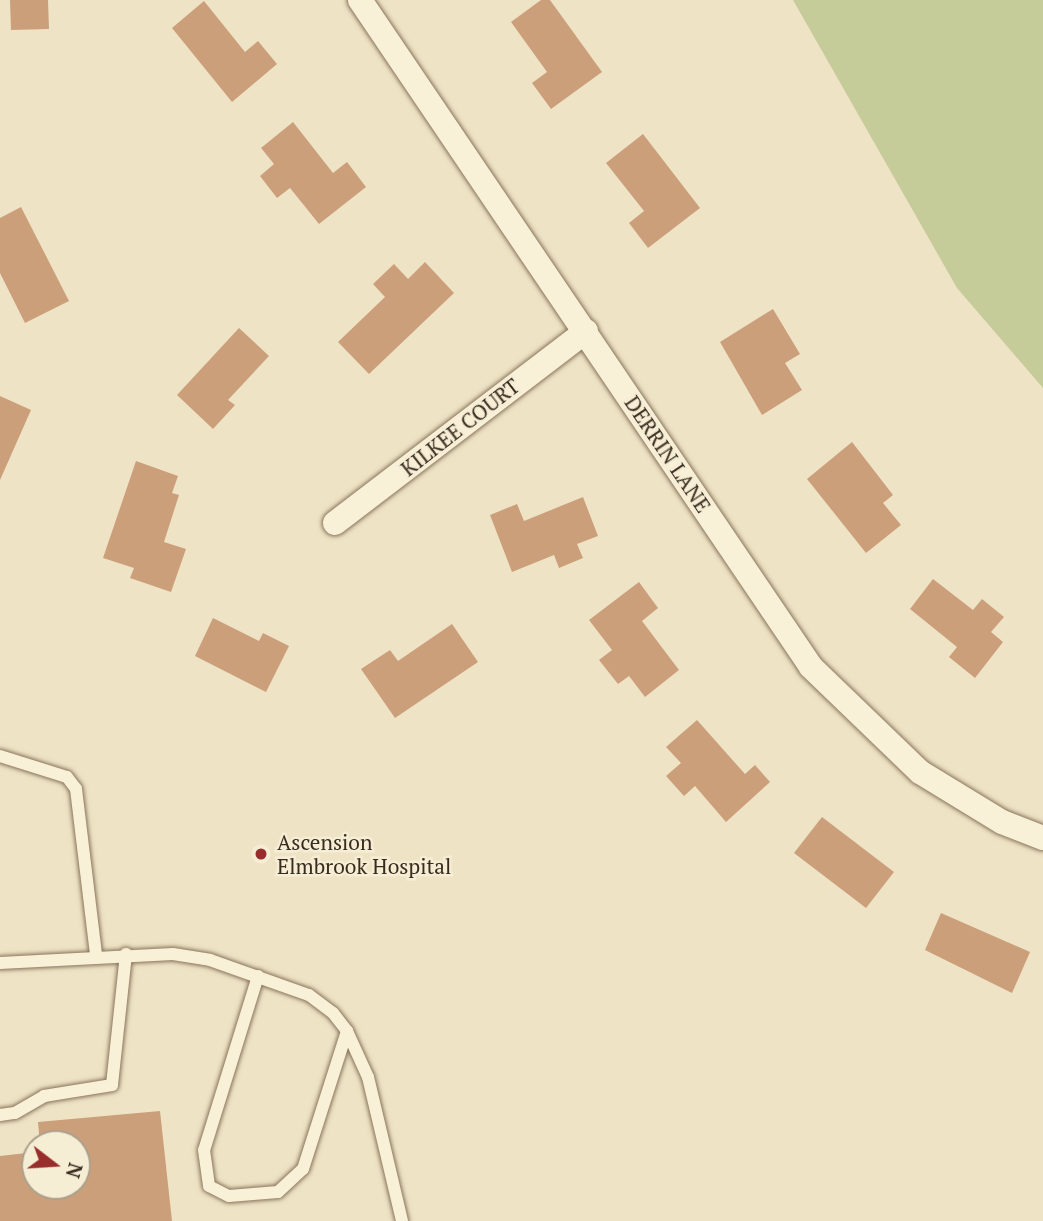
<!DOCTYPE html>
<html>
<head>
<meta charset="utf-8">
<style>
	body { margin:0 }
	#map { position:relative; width:1043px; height:1221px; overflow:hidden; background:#eee3c5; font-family:"PT Serif",serif }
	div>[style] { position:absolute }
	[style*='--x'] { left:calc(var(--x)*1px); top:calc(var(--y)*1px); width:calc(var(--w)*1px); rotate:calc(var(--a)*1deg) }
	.green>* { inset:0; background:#c5cc99 }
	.building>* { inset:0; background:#cc9f7b }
	.roads { filter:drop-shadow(0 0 2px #89755b) drop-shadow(0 0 2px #89755b) }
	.service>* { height:12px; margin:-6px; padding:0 6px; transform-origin:6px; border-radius:6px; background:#f9f0d8 }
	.minor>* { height:24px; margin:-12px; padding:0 12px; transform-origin:12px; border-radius:12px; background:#f9f0d8 }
	.dots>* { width:19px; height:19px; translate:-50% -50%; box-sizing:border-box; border:4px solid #f6edd5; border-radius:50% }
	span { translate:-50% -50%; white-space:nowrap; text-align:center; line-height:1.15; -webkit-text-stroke:5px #f6edd5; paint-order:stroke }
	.street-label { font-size:21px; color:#392c1f }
	.poi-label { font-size:21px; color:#392c1f }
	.left { translate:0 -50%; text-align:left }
	.north { position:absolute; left:21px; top:1130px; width:70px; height:70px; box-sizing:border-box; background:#f6edd5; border:2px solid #aaa08c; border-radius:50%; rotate:107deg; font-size:19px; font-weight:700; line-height:28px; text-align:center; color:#392c1f }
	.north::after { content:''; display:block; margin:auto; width:24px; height:32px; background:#982d2b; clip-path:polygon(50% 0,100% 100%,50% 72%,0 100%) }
</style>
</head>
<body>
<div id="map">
	<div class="green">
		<i style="clip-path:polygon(793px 0,1043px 0,1043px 388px,957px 288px)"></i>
	</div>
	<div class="building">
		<i style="clip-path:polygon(10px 0,48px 0,49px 29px,11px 30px)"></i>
		<i style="clip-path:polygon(541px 0,550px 0,602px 72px,551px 109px,532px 83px,547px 72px,511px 22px)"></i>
		<i style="clip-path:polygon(204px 1px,245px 52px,258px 41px,277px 64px,232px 102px,172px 28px)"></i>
		<i style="clip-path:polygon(293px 122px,333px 173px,347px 162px,366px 187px,319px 224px,290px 188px,277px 198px,260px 176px,274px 164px,261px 148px)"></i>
		<i style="clip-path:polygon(643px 134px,700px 208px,648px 248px,629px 223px,644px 211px,606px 163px)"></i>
		<i style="clip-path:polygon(21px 207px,69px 301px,25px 323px,0 273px,0 218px)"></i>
		<i style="clip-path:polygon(425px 262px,454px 293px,369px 374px,338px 342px,385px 297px,373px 284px,394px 264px,408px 279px)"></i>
		<i style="clip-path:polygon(773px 309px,800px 354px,785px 363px,802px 390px,762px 415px,720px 342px)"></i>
		<i style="clip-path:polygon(239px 328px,269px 356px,228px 400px,235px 405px,213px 429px,177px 395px)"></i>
		<i style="clip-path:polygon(0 396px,31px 410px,0 480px)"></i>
		<i style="clip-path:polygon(852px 442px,893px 495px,883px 503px,901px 525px,866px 553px,807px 479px)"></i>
		<i style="clip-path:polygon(136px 461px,178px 476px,172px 493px,179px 495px,164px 542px,186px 549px,171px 592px,130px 578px,134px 568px,103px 558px)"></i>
		<i style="clip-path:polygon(583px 497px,598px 536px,577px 544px,583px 558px,559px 568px,554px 555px,512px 572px,490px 515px,517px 504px,524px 521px)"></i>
		<i style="clip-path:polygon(933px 579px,973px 610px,982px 599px,1004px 617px,991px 632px,1003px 642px,975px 678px,949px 657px,957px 647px,910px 609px)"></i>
		<i style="clip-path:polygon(639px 582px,658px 608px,642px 621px,679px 670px,645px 697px,629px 676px,618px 684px,599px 660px,612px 650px,589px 620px)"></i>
		<i style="clip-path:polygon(213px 618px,259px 641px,263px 633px,289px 646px,266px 692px,195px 656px)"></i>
		<i style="clip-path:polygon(452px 624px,478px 662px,395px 718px,361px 669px,390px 650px,398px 661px)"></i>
		<i style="clip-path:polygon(697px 720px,745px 774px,755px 765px,770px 782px,726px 822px,695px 786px,684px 796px,666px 776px,681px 763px,666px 747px)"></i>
		<i style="clip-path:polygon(822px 817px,894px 872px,866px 908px,794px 853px)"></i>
		<i style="clip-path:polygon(941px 913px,1030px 952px,1012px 993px,925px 950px)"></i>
		<i style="clip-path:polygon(160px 1111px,172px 1221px,0 1221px,0 1156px,35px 1152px,35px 1186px,77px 1186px,77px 1144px,40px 1144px,38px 1122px)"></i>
	</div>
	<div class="roads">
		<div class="service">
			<i style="--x:0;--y:756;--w:70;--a:17.4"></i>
			<i style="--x:67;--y:777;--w:15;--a:53"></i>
			<i style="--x:76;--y:789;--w:167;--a:83.1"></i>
			<i style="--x:0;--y:963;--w:173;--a:-3"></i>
			<i style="--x:173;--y:954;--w:37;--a:9"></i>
			<i style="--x:210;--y:960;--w:105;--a:19.5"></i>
			<i style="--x:309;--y:995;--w:30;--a:37"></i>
			<i style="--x:333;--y:1013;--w:23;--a:52"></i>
			<i style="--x:347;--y:1031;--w:51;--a:65.5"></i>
			<i style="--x:368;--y:1077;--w:148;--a:76.7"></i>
			<i style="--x:258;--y:976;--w:182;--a:107.2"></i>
			<i style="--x:204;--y:1150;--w:36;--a:82"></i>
			<i style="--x:209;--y:1186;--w:22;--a:27"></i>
			<i style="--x:229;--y:1196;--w:49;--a:-4.7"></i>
			<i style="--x:278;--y:1192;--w:34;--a:-43"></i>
			<i style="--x:303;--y:1169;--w:145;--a:-72.3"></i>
			<i style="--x:0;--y:1115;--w:15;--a:-8"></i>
			<i style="--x:15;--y:1113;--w:34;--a:-30"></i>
			<i style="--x:44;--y:1096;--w:69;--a:-9.2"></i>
			<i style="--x:112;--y:1085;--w:132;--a:-83.9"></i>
		</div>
		<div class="minor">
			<i style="--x:360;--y:0;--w:805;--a:55.93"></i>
			<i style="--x:811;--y:667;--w:151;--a:43.9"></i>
			<i style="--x:920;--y:772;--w:96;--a:31.4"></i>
			<i style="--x:1002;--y:822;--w:44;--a:21.3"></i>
			<i style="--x:335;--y:523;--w:316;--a:-37.4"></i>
		</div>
	</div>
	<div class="dots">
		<i style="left:261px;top:854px;background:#982d2b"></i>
	</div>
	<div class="street-label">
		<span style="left:460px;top:427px;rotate:-38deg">KILKEE COURT</span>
		<span style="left:668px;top:454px;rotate:56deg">DERRIN LANE</span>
	</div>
	<div class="poi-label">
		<span class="left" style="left:277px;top:854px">Ascension<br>Elmbrook Hospital</span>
	</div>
	<div class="north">N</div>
</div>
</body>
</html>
